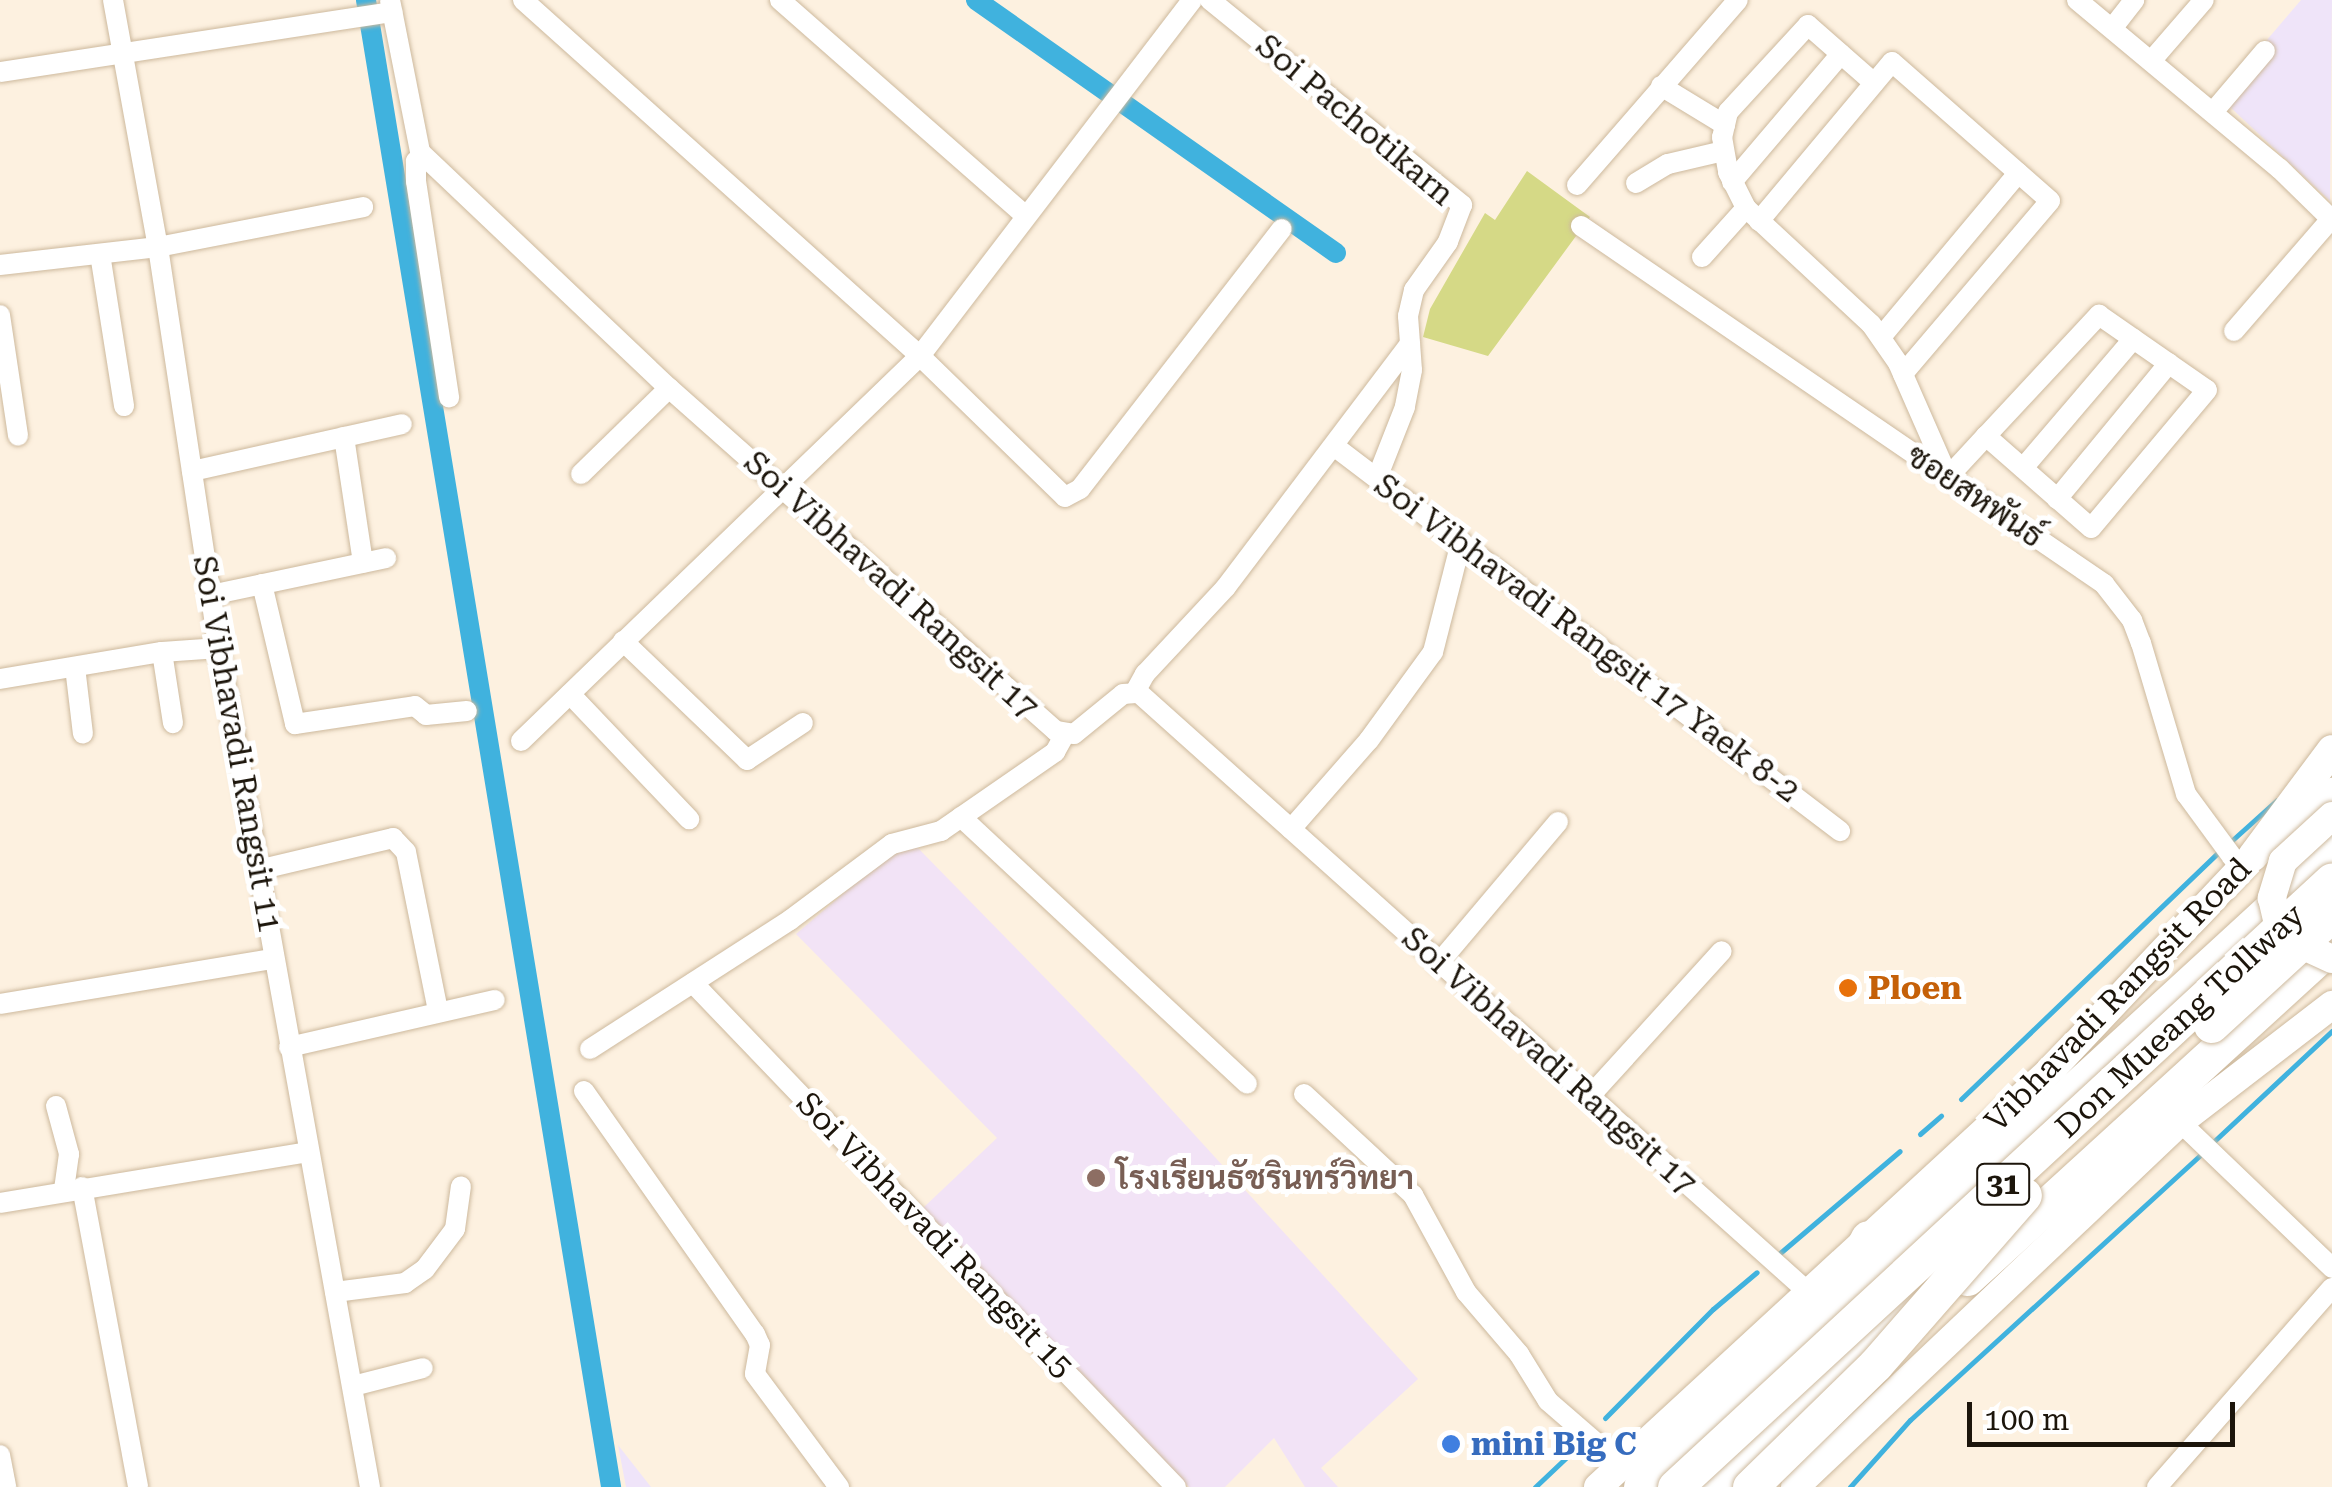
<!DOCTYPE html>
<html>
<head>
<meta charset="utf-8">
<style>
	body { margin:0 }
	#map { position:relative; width:2332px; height:1487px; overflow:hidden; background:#fdf1e0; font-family:"Roboto Serif",Sarabun,serif }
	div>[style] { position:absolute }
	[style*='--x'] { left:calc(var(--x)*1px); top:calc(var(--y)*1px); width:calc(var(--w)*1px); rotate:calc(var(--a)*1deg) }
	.commercial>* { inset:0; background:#efe4f9 }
	.education>* { inset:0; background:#f2e3f6 }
	.green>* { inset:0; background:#d5d986 }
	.stream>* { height:5px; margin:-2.5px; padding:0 2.5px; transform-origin:2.5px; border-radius:2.5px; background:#40b2de }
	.canal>* { height:20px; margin:-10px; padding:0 10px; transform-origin:10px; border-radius:10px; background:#40b2de }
	.roads { filter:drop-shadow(0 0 2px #cdb99d) drop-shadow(0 0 2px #cdb99d) }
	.street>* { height:20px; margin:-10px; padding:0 10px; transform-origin:10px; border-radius:10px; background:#fff }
	.secondary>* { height:28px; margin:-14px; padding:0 14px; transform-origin:14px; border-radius:14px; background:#fff }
	.primary>* { height:30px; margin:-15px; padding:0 15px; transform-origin:15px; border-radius:15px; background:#fff }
	.highway>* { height:35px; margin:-17.5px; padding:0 17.5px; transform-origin:17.5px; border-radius:17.5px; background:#fff }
	.bridges { filter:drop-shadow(0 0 2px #cdb99d) drop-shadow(0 0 2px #cdb99d) }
	.secondary-bridge>* { height:28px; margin:-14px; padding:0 14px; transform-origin:14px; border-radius:14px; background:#fff }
	.highway-bridge>* { height:35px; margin:-17.5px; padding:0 17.5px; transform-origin:17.5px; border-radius:17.5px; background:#fff }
	.dots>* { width:28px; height:28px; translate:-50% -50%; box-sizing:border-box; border:5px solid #fff; border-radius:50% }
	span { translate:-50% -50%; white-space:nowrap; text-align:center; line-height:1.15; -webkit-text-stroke:10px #fff; paint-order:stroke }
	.shield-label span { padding:2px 8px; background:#fff; border:2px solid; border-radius:8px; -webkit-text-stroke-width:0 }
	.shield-label { font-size:30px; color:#1c150b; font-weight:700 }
	.street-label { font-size:32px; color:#1c150b }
	.food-label { font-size:32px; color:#c56008; font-weight:700 }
	.left { translate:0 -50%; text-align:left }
	.education-label { font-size:32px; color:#785e54; font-weight:700 }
	.shop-label { font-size:32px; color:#366cbe; font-weight:700 }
	.scale { position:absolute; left:1967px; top:1402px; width:268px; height:45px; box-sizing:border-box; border:5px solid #1c150b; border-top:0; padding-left:12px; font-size:30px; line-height:35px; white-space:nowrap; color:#1c150b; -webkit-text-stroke:8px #fff; paint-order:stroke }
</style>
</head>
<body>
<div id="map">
	<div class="commercial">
		<i style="clip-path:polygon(2301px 0,2332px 0,2330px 201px,2229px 106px,2276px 50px,2266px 41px)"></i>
		<i style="clip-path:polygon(618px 1445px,651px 1487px,626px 1487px)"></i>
	</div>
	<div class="education">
		<i style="clip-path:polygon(916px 846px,1139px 1074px,1418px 1379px,1321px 1468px,1338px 1487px,1305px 1487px,1274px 1438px,1225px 1487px,1189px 1487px,923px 1208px,997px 1138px,796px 934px,892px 852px)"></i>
	</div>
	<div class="green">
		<i style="clip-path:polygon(1527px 171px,1590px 217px,1488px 356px,1423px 337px,1430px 309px,1485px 213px,1495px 220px)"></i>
	</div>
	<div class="stream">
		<i style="--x:2229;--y:843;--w:64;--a:-41.9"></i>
		<i style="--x:1961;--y:1099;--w:360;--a:-43.8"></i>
		<i style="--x:1920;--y:1134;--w:28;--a:-41"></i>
		<i style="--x:2210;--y:1145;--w:167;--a:-43.1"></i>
		<i style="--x:1780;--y:1253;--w:157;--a:-40.4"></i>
		<i style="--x:1605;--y:1418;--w:153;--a:-45.3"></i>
		<i style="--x:1713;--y:1309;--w:57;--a:-40.1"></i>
		<i style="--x:1535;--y:1487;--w:51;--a:-43.4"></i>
		<i style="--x:1850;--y:1487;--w:90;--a:-48.2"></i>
		<i style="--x:1910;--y:1420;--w:396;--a:-42.4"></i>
	</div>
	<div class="canal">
		<i style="--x:366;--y:0;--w:1507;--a:80.64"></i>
		<i style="--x:976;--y:0;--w:440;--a:35.1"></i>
	</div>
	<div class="roads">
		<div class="street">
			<i style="--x:113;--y:0;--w:251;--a:79.7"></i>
			<i style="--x:158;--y:247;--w:406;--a:81.4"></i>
			<i style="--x:219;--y:648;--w:852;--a:79.8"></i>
			<i style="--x:390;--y:0;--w:155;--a:78.8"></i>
			<i style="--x:420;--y:152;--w:343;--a:43.5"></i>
			<i style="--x:669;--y:388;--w:517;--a:41.55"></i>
			<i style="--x:1056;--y:731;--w:18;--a:9"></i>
			<i style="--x:1074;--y:734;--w:63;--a:-39.2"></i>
			<i style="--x:1123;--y:694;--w:16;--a:-4"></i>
			<i style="--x:1139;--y:693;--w:897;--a:41.84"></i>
			<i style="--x:523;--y:0;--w:533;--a:41.88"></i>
			<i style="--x:920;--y:356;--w:202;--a:44.2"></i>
			<i style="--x:1065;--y:497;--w:17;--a:-28"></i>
			<i style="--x:1080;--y:489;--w:329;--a:-52.2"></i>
			<i style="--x:780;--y:0;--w:326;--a:41.3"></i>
			<i style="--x:1210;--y:0;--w:325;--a:39.1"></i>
			<i style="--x:1462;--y:205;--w:40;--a:111"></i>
			<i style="--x:1448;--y:242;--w:59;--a:125.3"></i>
			<i style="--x:1414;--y:290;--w:27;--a:103"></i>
			<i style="--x:1408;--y:316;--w:54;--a:85.8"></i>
			<i style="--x:1412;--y:370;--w:38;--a:101"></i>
			<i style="--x:1405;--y:407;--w:76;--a:111.5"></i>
			<i style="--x:2077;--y:0;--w:264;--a:39.8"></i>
			<i style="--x:2280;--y:169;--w:73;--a:44.4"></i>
			<i style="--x:2114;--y:26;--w:33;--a:-52"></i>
			<i style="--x:2152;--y:60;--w:79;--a:-49.1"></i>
			<i style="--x:0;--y:72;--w:397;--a:-8.7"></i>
			<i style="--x:1874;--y:83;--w:88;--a:-138.7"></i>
			<i style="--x:1808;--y:25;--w:118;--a:132.6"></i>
			<i style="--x:1728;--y:112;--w:26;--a:103"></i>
			<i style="--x:1722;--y:137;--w:36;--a:80"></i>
			<i style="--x:1728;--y:172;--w:40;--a:63.4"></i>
			<i style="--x:1746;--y:208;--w:171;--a:42.9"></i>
			<i style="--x:1871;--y:324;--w:47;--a:55.3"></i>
			<i style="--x:1898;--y:363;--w:124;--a:66.3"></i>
			<i style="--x:1948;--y:477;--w:56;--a:-47.2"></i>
			<i style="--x:1986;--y:436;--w:166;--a:-47"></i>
			<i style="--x:2099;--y:315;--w:131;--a:34.8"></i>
			<i style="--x:2207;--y:390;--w:180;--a:130"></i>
			<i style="--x:2091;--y:528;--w:140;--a:-138.8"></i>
			<i style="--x:1661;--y:86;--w:75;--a:31.4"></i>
			<i style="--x:2213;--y:112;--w:80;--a:-49.6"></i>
			<i style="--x:423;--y:156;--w:9;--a:144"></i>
			<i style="--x:416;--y:161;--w:20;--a:90"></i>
			<i style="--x:416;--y:181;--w:219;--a:81.3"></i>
			<i style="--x:1732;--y:182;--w:168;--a:-49.6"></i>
			<i style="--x:1636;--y:183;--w:37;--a:-31"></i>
			<i style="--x:1668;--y:164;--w:57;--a:-13.1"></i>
			<i style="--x:1577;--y:185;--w:245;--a:-49"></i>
			<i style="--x:1759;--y:221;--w:207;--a:-50.1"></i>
			<i style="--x:1892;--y:62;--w:210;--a:41.3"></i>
			<i style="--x:2050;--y:201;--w:227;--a:130.4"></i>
			<i style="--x:1581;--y:226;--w:634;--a:34.39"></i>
			<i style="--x:2104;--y:584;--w:46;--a:52.1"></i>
			<i style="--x:2132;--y:620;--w:25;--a:69"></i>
			<i style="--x:2141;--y:643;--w:158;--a:73.4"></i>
			<i style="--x:2186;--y:794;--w:93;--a:53.7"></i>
			<i style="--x:100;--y:254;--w:154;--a:81"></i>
			<i style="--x:1702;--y:257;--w:66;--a:-48.1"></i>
			<i style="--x:0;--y:265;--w:159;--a:-6.5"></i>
			<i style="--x:158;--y:247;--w:209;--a:-11"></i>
			<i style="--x:0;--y:315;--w:122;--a:81.5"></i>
			<i style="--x:2234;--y:331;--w:148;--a:-49.1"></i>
			<i style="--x:1881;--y:337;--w:214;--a:-50.1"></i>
			<i style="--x:344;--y:437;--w:127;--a:81.4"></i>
			<i style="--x:1334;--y:446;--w:636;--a:37.27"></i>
			<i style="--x:2023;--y:468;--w:170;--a:-49.5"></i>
			<i style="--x:192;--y:471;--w:215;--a:-12.6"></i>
			<i style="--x:581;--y:474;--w:123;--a:-44.3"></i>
			<i style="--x:2057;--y:499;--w:176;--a:-50.5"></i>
			<i style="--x:262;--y:584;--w:144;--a:76.7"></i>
			<i style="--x:295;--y:724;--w:121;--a:-8.5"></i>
			<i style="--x:415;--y:706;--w:14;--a:39"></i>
			<i style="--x:426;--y:715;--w:41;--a:-5.6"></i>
			<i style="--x:211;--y:595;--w:179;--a:-11.9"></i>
			<i style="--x:623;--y:641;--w:172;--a:43.8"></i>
			<i style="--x:747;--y:760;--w:67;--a:-33.5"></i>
			<i style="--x:162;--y:652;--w:72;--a:81.2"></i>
			<i style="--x:75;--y:667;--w:67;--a:83.2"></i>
			<i style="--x:0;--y:679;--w:164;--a:-9.5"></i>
			<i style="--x:162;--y:652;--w:57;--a:-4"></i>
			<i style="--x:1135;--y:692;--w:21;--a:-61"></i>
			<i style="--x:1145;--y:674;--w:119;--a:-47"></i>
			<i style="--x:1226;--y:587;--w:305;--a:-52.9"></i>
			<i style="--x:570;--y:694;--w:173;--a:46.4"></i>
			<i style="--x:521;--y:741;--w:554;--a:-43.98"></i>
			<i style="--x:920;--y:356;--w:448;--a:-52.6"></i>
			<i style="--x:961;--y:817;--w:391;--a:43"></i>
			<i style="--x:1291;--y:829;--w:118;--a:-48.8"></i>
			<i style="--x:1369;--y:740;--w:109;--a:-54"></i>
			<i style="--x:1433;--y:652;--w:114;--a:-75.7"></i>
			<i style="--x:258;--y:870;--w:139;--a:-13.3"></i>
			<i style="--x:393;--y:838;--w:19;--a:47"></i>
			<i style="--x:406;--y:852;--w:162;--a:78.6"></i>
			<i style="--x:1438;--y:964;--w:186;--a:-49.8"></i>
			<i style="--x:693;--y:983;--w:698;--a:46.22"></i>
			<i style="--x:0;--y:1004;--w:277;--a:-9.4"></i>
			<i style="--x:289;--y:1047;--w:211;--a:-12.9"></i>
			<i style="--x:590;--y:1049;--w:238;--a:-32.8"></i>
			<i style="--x:790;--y:920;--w:127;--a:-36.7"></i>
			<i style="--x:892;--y:844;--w:51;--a:-14.9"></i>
			<i style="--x:941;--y:831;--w:139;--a:-34.7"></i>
			<i style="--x:1055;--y:752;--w:21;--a:-61"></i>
			<i style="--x:584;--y:1091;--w:297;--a:54.9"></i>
			<i style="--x:755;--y:1334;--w:12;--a:66"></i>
			<i style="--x:760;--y:1345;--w:29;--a:100"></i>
			<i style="--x:755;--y:1374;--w:141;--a:53.4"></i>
			<i style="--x:1304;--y:1094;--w:149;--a:42.8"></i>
			<i style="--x:1413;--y:1195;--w:111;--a:61.3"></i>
			<i style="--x:1466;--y:1292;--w:82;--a:49.5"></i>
			<i style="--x:1519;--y:1354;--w:55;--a:58.3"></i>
			<i style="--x:1548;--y:1401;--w:98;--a:40.9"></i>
			<i style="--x:1589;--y:1097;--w:197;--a:-47.7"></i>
			<i style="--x:56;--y:1106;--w:50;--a:74.8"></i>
			<i style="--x:69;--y:1154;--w:37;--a:98"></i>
			<i style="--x:2180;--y:1122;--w:211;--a:43.8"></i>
			<i style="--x:82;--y:1187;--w:305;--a:79.4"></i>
			<i style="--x:0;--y:1203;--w:311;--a:-9.4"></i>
			<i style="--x:335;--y:1292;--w:71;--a:-7.3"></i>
			<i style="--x:405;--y:1283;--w:24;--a:-35"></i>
			<i style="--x:425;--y:1269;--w:50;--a:-53.1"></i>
			<i style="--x:455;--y:1229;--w:43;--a:-82.1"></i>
			<i style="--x:353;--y:1386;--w:72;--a:-14.4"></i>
			<i style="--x:0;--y:1455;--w:33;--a:79"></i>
			<i style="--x:2157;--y:1487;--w:265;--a:-48.7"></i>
		</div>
		<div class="secondary">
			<i style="--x:1598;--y:1487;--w:620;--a:-42.65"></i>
			<i style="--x:2054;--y:1067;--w:290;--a:-46.7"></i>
			<i style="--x:2253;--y:856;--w:102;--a:-39"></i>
			<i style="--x:1795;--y:1487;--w:531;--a:-43.47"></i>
			<i style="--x:2180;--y:1122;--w:192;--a:-37.6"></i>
		</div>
		<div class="primary">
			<i style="--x:2253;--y:856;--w:132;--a:-53.3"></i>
		</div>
		<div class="highway">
			<i style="--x:1967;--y:1278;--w:494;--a:-42.4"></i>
			<i style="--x:1842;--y:1289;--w:57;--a:-63"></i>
			<i style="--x:1641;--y:1487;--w:938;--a:-42.54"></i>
			<i style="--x:1710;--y:1487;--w:304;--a:-42.9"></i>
		</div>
	</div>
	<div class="bridges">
		<div class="secondary-bridge">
			<i style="--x:2332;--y:816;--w:67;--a:137.4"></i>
			<i style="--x:2283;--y:861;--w:39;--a:107"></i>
			<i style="--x:2272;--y:898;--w:23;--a:77"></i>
			<i style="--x:2277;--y:920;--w:26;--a:53"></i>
			<i style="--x:2293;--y:941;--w:43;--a:24.8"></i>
		</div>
		<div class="highway-bridge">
			<i style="--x:2211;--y:1025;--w:164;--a:-42.5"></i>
			<i style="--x:1675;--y:1487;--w:894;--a:-42.73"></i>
			<i style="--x:1750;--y:1487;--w:175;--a:-44.3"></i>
			<i style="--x:1875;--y:1365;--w:226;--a:-48.8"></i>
		</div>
	</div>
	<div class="dots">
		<i style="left:1848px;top:988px;background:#e8710a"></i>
		<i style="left:1096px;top:1178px;background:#8d6e63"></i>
		<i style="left:1451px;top:1444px;background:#3f7fe0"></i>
	</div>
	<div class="shield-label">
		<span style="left:2003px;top:1184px">31</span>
	</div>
	<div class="street-label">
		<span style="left:1355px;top:120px;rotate:40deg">Soi Pachotikarn</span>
		<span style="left:1975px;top:496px;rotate:34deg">ซอยสหพันธ์</span>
		<span style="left:891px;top:585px;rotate:42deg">Soi Vibhavadi Rangsit 17</span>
		<span style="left:1587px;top:638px;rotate:37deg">Soi Vibhavadi Rangsit 17 Yaek 8-2</span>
		<span style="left:237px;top:744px;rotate:80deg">Soi Vibhavadi Rangsit 11</span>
		<span style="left:2118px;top:995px;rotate:-46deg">Vibhavadi Rangsit Road</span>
		<span style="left:2180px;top:1021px;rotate:-43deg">Don Mueang Tollway</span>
		<span style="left:1549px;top:1061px;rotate:42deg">Soi Vibhavadi Rangsit 17</span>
		<span style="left:935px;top:1235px;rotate:46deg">Soi Vibhavadi Rangsit 15</span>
	</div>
	<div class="food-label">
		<span class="left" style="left:1868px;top:988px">Ploen</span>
	</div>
	<div class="education-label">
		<span class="left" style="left:1116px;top:1178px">โรงเรียนธัชรินทร์วิทยา</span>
	</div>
	<div class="shop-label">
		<span class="left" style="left:1471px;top:1444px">mini Big C</span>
	</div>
	<div class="scale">100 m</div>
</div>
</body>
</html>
